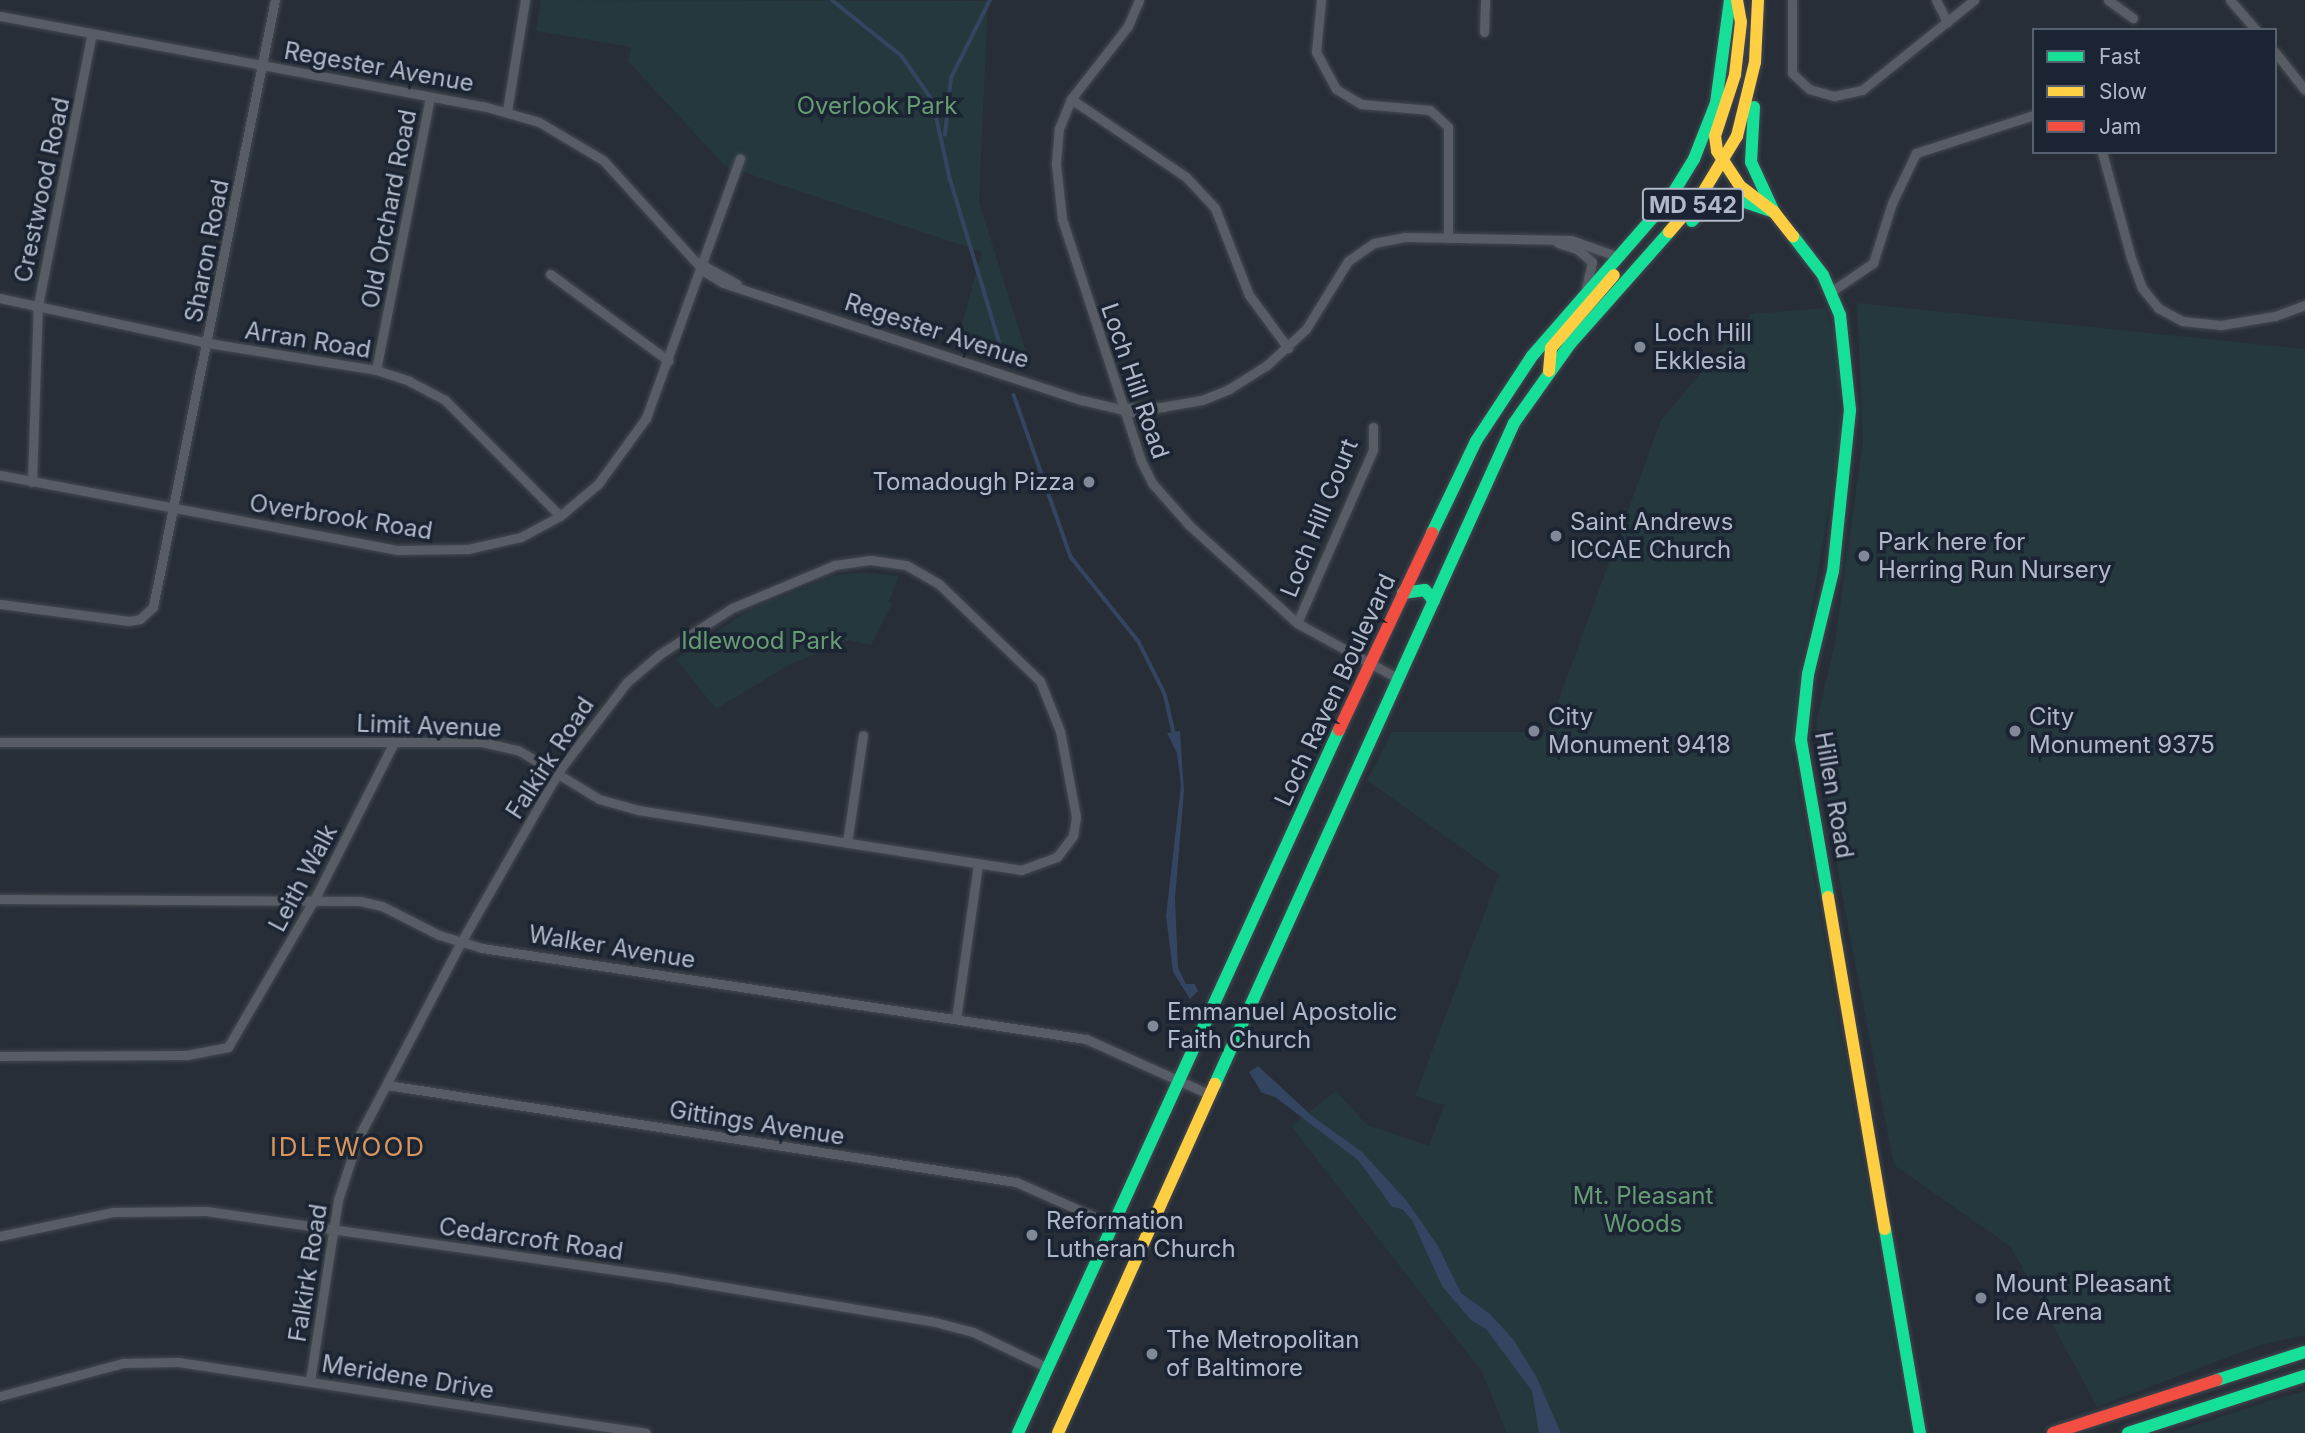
<!DOCTYPE html>
<html>
<head>
<meta charset="utf-8">
<style>
	body { margin:0 }
	#map { position:relative; width:2305px; height:1433px; overflow:hidden; background:#272e37; font-family:Inter,sans-serif }
	div>[style] { position:absolute }
	[style*='--x'] { left:calc(var(--x)*1px); top:calc(var(--y)*1px); width:calc(var(--w)*1px); rotate:calc(var(--a)*1deg) }
	.green>* { inset:0; background:#24383d }
	.water>* { inset:0; background:#334561 }
	.stream>* { height:3.5px; margin:-1.75px; padding:0 1.75px; transform-origin:1.75px; border-radius:1.75px; background:#334561 }
	.roads { filter:drop-shadow(0 0 2px #444950) drop-shadow(0 0 2px #444950) }
	.street>* { height:9px; margin:-4.5px; padding:0 4.5px; transform-origin:4.5px; border-radius:4.5px; background:#585c64 }
	.fast>* { height:12px; margin:-6px; padding:0 6px; transform-origin:6px; border-radius:6px; background:#16e098 }
	.slow>* { height:12px; margin:-6px; padding:0 6px; transform-origin:6px; border-radius:6px; background:#ffcf43 }
	.jam>* { height:12px; margin:-6px; padding:0 6px; transform-origin:6px; border-radius:6px; background:#f24e42 }
	.dots>* { width:19px; height:19px; translate:-50% -50%; box-sizing:border-box; border:4px solid #1b2432; border-radius:50% }
	span { translate:-50% -50%; white-space:nowrap; text-align:center; line-height:1.15; -webkit-text-stroke:7px #1b2432; paint-order:stroke }
	.shield-label span { padding:2px 5px; background:#1b2432; border:2px solid; border-radius:5px; -webkit-text-stroke-width:0 }
	.shield-label { font-size:23px; color:#b1b9c9; font-weight:700 }
	.street-label { font-size:24px; color:#b1b9c9 }
	.park-label { font-size:24px; color:#669b74 }
	.poi-label { font-size:24px; color:#b1b9c9 }
	.left { translate:0 -50%; text-align:left }
	.right { translate:-100% -50%; text-align:right }
	.neighbourhood-label { font-size:26px; color:#da955a; letter-spacing:2px }
	.legend { position:absolute; left:2032px; top:28px; width:245px; height:126px; box-sizing:border-box; background:#1b2432; border:2px solid #57606e; margin:0; padding:9px 12px; list-style:none; font-size:21px; color:#b1b9c9 }
	.legend li { display:flex; align-items:center; gap:14px; height:35px }
	.legend b { width:35px; border:2px solid #57606e }
</style>
</head>
<body>
<div id="map">
	<div class="green">
		<i style="clip-path:polygon(541px 0,988px 1px,979px 202px,1031px 368px,956px 345px,982px 252px,725px 166px,628px 61px,631px 47px,536px 31px)"></i>
		<i style="clip-path:polygon(1857px 303px,2305px 349px,2305px 1335px,2260px 1345px,2097px 1407px,2011px 1247px,1894px 1165px,1840px 884px,1816px 723px,1835px 643px,1863px 441px)"></i>
		<i style="clip-path:polygon(1826px 308px,1838px 350px,1841px 436px,1798px 687px,1793px 757px,1910px 1433px,1507px 1433px,1482px 1372px,1291px 1126px,1336px 1091px,1367px 1125px,1429px 1146px,1444px 1105px,1415px 1096px,1499px 875px,1367px 780px,1392px 732px,1547px 732px,1661px 420px,1751px 314px)"></i>
		<i style="clip-path:polygon(863px 572px,899px 576px,889px 602px,892px 604px,871px 645px,849px 640px,789px 665px,716px 709px,676px 659px,751px 609px,833px 576px)"></i>
		<i style="clip-path:polygon(2305px 1391px,2305px 1433px,2171px 1433px,2275px 1399px)"></i>
	</div>
	<div class="water">
		<i style="clip-path:polygon(1180px 731px,1184px 791px,1175px 898px,1178px 968px,1186px 984px,1195px 984px,1198px 991px,1190px 999px,1173px 972px,1166px 916px,1181px 785px,1177px 753px,1167px 733px)"></i>
		<i style="clip-path:polygon(1258px 1066px,1312px 1116px,1362px 1152px,1406px 1200px,1438px 1246px,1461px 1293px,1490px 1314px,1513px 1339px,1536px 1376px,1561px 1433px,1539px 1433px,1532px 1391px,1486px 1329px,1471px 1320px,1442px 1286px,1412px 1220px,1402px 1209px,1392px 1207px,1358px 1160px,1275px 1097px,1262px 1093px,1249px 1072px)"></i>
	</div>
	<div class="stream">
		<i style="--x:832;--y:0;--w:90;--a:38.7"></i>
		<i style="--x:902;--y:56;--w:55;--a:55.4"></i>
		<i style="--x:933;--y:101;--w:79;--a:77.6"></i>
		<i style="--x:950;--y:178;--w:187;--a:73.2"></i>
		<i style="--x:945;--y:135;--w:57;--a:-84"></i>
		<i style="--x:951;--y:78;--w:87;--a:-63.4"></i>
		<i style="--x:1014;--y:395;--w:172;--a:70.6"></i>
		<i style="--x:1071;--y:557;--w:109;--a:51.3"></i>
		<i style="--x:1139;--y:642;--w:58;--a:63.4"></i>
		<i style="--x:1165;--y:694;--w:40;--a:77"></i>
	</div>
	<div class="roads">
		<div class="street">
			<i style="--x:1139;--y:0;--w:28;--a:113"></i>
			<i style="--x:1128;--y:26;--w:93;--a:128"></i>
			<i style="--x:1071;--y:99;--w:31;--a:112"></i>
			<i style="--x:1059;--y:128;--w:36;--a:95"></i>
			<i style="--x:1056;--y:164;--w:55;--a:83.8"></i>
			<i style="--x:1062;--y:219;--w:255;--a:71.9"></i>
			<i style="--x:1141;--y:461;--w:25;--a:63"></i>
			<i style="--x:1152;--y:483;--w:56;--a:48.6"></i>
			<i style="--x:1189;--y:525;--w:146;--a:42.2"></i>
			<i style="--x:1297;--y:623;--w:116;--a:28.8"></i>
			<i style="--x:1321;--y:0;--w:52;--a:95.5"></i>
			<i style="--x:1316;--y:52;--w:42;--a:61.6"></i>
			<i style="--x:1336;--y:89;--w:29;--a:31"></i>
			<i style="--x:1361;--y:104;--w:69;--a:5"></i>
			<i style="--x:1430;--y:110;--w:25;--a:43"></i>
			<i style="--x:1448;--y:127;--w:111;--a:90"></i>
			<i style="--x:1792;--y:0;--w:73;--a:90"></i>
			<i style="--x:1792;--y:73;--w:23;--a:43"></i>
			<i style="--x:1809;--y:89;--w:26;--a:16"></i>
			<i style="--x:1834;--y:96;--w:29;--a:-12"></i>
			<i style="--x:1862;--y:90;--w:144;--a:-38.8"></i>
			<i style="--x:1936;--y:0;--w:25;--a:63"></i>
			<i style="--x:2108;--y:0;--w:31;--a:36"></i>
			<i style="--x:2230;--y:0;--w:40;--a:49"></i>
			<i style="--x:0;--y:16;--w:491;--a:10.6"></i>
			<i style="--x:483;--y:106;--w:58;--a:15.9"></i>
			<i style="--x:539;--y:122;--w:74;--a:30.7"></i>
			<i style="--x:603;--y:160;--w:151;--a:47.7"></i>
			<i style="--x:705;--y:272;--w:21;--a:31"></i>
			<i style="--x:723;--y:283;--w:378;--a:18.1"></i>
			<i style="--x:1082;--y:400;--w:51;--a:13.5"></i>
			<i style="--x:1132;--y:412;--w:71;--a:-9.7"></i>
			<i style="--x:1202;--y:400;--w:29;--a:-22"></i>
			<i style="--x:1229;--y:389;--w:45;--a:-32.3"></i>
			<i style="--x:1267;--y:365;--w:53;--a:-42.7"></i>
			<i style="--x:1306;--y:329;--w:80;--a:-58.3"></i>
			<i style="--x:1348;--y:261;--w:32;--a:-35"></i>
			<i style="--x:1374;--y:243;--w:31;--a:-11"></i>
			<i style="--x:1404;--y:237;--w:167;--a:1"></i>
			<i style="--x:1571;--y:240;--w:51;--a:19.5"></i>
			<i style="--x:1484;--y:32;--w:32;--a:-88"></i>
			<i style="--x:2275;--y:52;--w:48;--a:51.7"></i>
			<i style="--x:1071;--y:99;--w:139;--a:34.1"></i>
			<i style="--x:1186;--y:177;--w:42;--a:46.9"></i>
			<i style="--x:1215;--y:208;--w:93;--a:68.7"></i>
			<i style="--x:1249;--y:295;--w:66;--a:53.7"></i>
			<i style="--x:507;--y:111;--w:112;--a:-80.8"></i>
			<i style="--x:2102;--y:152;--w:110;--a:74.7"></i>
			<i style="--x:2131;--y:258;--w:32;--a:70"></i>
			<i style="--x:2142;--y:288;--w:26;--a:51"></i>
			<i style="--x:2158;--y:308;--w:27;--a:28"></i>
			<i style="--x:2182;--y:321;--w:39;--a:6"></i>
			<i style="--x:2221;--y:325;--w:55;--a:-9.5"></i>
			<i style="--x:2275;--y:316;--w:32;--a:-20"></i>
			<i style="--x:1558;--y:243;--w:20;--a:18"></i>
			<i style="--x:1577;--y:249;--w:20;--a:41"></i>
			<i style="--x:1592;--y:262;--w:26;--a:103"></i>
			<i style="--x:699;--y:263;--w:43;--a:28.9"></i>
			<i style="--x:550;--y:274;--w:147;--a:36.2"></i>
			<i style="--x:1832;--y:291;--w:50;--a:-34.3"></i>
			<i style="--x:1873;--y:263;--w:63;--a:-72.4"></i>
			<i style="--x:1892;--y:203;--w:55;--a:-64.4"></i>
			<i style="--x:1916;--y:153;--w:124;--a:-17.9"></i>
			<i style="--x:0;--y:298;--w:213;--a:12.2"></i>
			<i style="--x:208;--y:343;--w:170;--a:9.1"></i>
			<i style="--x:376;--y:370;--w:35;--a:18"></i>
			<i style="--x:409;--y:381;--w:41;--a:27.8"></i>
			<i style="--x:445;--y:400;--w:163;--a:45.2"></i>
			<i style="--x:376;--y:370;--w:278;--a:-78.8"></i>
			<i style="--x:1123;--y:408;--w:41;--a:-1.4"></i>
			<i style="--x:0;--y:475;--w:405;--a:10.7"></i>
			<i style="--x:398;--y:550;--w:70;--a:-0.8"></i>
			<i style="--x:468;--y:549;--w:54;--a:-12.8"></i>
			<i style="--x:521;--y:537;--w:44;--a:-28.3"></i>
			<i style="--x:560;--y:516;--w:50;--a:-40.1"></i>
			<i style="--x:598;--y:484;--w:82;--a:-54"></i>
			<i style="--x:646;--y:418;--w:276;--a:-70.1"></i>
			<i style="--x:32;--y:482;--w:177;--a:-88.1"></i>
			<i style="--x:38;--y:305;--w:277;--a:-78.8"></i>
			<i style="--x:0;--y:604;--w:130;--a:7.5"></i>
			<i style="--x:129;--y:621;--w:11;--a:-10"></i>
			<i style="--x:140;--y:619;--w:18;--a:-43"></i>
			<i style="--x:153;--y:607;--w:619;--a:-78.64"></i>
			<i style="--x:1297;--y:623;--w:189;--a:-66.3"></i>
			<i style="--x:1373;--y:450;--w:23;--a:-90"></i>
			<i style="--x:0;--y:742;--w:482;--a:0"></i>
			<i style="--x:482;--y:742;--w:37;--a:13"></i>
			<i style="--x:518;--y:750;--w:47;--a:31"></i>
			<i style="--x:558;--y:774;--w:48;--a:31.4"></i>
			<i style="--x:599;--y:799;--w:41;--a:15.8"></i>
			<i style="--x:638;--y:810;--w:388;--a:8.9"></i>
			<i style="--x:1021;--y:870;--w:38;--a:-20"></i>
			<i style="--x:1057;--y:857;--w:26;--a:-53"></i>
			<i style="--x:1073;--y:836;--w:19;--a:-81"></i>
			<i style="--x:1076;--y:817;--w:87;--a:-100.5"></i>
			<i style="--x:1060;--y:731;--w:54;--a:-111.8"></i>
			<i style="--x:1040;--y:681;--w:140;--a:-136.2"></i>
			<i style="--x:939;--y:584;--w:38;--a:-150"></i>
			<i style="--x:906;--y:565;--w:36;--a:-172"></i>
			<i style="--x:870;--y:560;--w:35;--a:172"></i>
			<i style="--x:835;--y:565;--w:112;--a:157.3"></i>
			<i style="--x:732;--y:608;--w:85;--a:147.4"></i>
			<i style="--x:660;--y:654;--w:43;--a:139.7"></i>
			<i style="--x:627;--y:682;--w:103;--a:127.5"></i>
			<i style="--x:564;--y:764;--w:12;--a:121"></i>
			<i style="--x:558;--y:774;--w:11;--a:124"></i>
			<i style="--x:552;--y:783;--w:95;--a:119.8"></i>
			<i style="--x:505;--y:865;--w:89;--a:119.7"></i>
			<i style="--x:461;--y:942;--w:221;--a:117.7"></i>
			<i style="--x:358;--y:1138;--w:65;--a:107.9"></i>
			<i style="--x:338;--y:1200;--w:183;--a:98.8"></i>
			<i style="--x:847;--y:843;--w:109;--a:-81.6"></i>
			<i style="--x:0;--y:899;--w:360;--a:0.3"></i>
			<i style="--x:360;--y:901;--w:23;--a:13"></i>
			<i style="--x:382;--y:906;--w:64;--a:27"></i>
			<i style="--x:439;--y:935;--w:45;--a:16.8"></i>
			<i style="--x:482;--y:948;--w:611;--a:8.57"></i>
			<i style="--x:1086;--y:1039;--w:137;--a:24.1"></i>
			<i style="--x:956;--y:1019;--w:156;--a:-81.9"></i>
			<i style="--x:0;--y:1056;--w:187;--a:-0.3"></i>
			<i style="--x:187;--y:1055;--w:42;--a:-11"></i>
			<i style="--x:228;--y:1047;--w:170;--a:-59.7"></i>
			<i style="--x:314;--y:900;--w:177;--a:-63.1"></i>
			<i style="--x:387;--y:1085;--w:636;--a:8.77"></i>
			<i style="--x:1016;--y:1182;--w:106;--a:23.9"></i>
			<i style="--x:0;--y:1236;--w:116;--a:-12"></i>
			<i style="--x:113;--y:1212;--w:93;--a:-0.6"></i>
			<i style="--x:206;--y:1211;--w:475;--a:8.2"></i>
			<i style="--x:676;--y:1279;--w:258;--a:9.4"></i>
			<i style="--x:931;--y:1321;--w:43;--a:14.7"></i>
			<i style="--x:973;--y:1332;--w:83;--a:25.6"></i>
			<i style="--x:0;--y:1396;--w:127;--a:-15"></i>
			<i style="--x:123;--y:1363;--w:55;--a:-1"></i>
			<i style="--x:178;--y:1362;--w:473;--a:8.6"></i>
		</div>
		<div class="fast">
			<i style="--x:1754;--y:107;--w:55;--a:93.1"></i>
			<i style="--x:1751;--y:162;--w:55;--a:65.3"></i>
			<i style="--x:1692;--y:221;--w:19;--a:-47"></i>
			<i style="--x:1705;--y:207;--w:27;--a:-22"></i>
			<i style="--x:1730;--y:197;--w:46;--a:18.8"></i>
			<i style="--x:1793;--y:236;--w:49;--a:52.4"></i>
			<i style="--x:1823;--y:275;--w:43;--a:67"></i>
			<i style="--x:1840;--y:315;--w:96;--a:84"></i>
			<i style="--x:1850;--y:410;--w:162;--a:96"></i>
			<i style="--x:1833;--y:571;--w:106;--a:103.6"></i>
			<i style="--x:1808;--y:674;--w:66;--a:96.1"></i>
			<i style="--x:1801;--y:740;--w:159;--a:80.2"></i>
			<i style="--x:1432;--y:533;--w:102;--a:-64.4"></i>
			<i style="--x:1476;--y:441;--w:102;--a:-56.6"></i>
			<i style="--x:1532;--y:356;--w:210;--a:-48.9"></i>
			<i style="--x:1670;--y:198;--w:46;--a:-58.4"></i>
			<i style="--x:1694;--y:159;--w:60;--a:-68.6"></i>
			<i style="--x:1716;--y:103;--w:104;--a:-82.3"></i>
			<i style="--x:1403;--y:593;--w:22;--a:-8"></i>
			<i style="--x:1425;--y:590;--w:14;--a:51"></i>
			<i style="--x:1215;--y:1084;--w:725;--a:-65.66"></i>
			<i style="--x:1514;--y:423;--w:97;--a:-54.7"></i>
			<i style="--x:1570;--y:344;--w:149;--a:-48.5"></i>
			<i style="--x:1885;--y:1229;--w:207;--a:80.3"></i>
			<i style="--x:2217;--y:1380;--w:92;--a:-17.7"></i>
			<i style="--x:1018;--y:1433;--w:773;--a:-65.46"></i>
			<i style="--x:2128;--y:1433;--w:186;--a:-17.9"></i>
		</div>
		<div class="slow">
			<i style="--x:1737;--y:0;--w:22;--a:80"></i>
			<i style="--x:1741;--y:22;--w:53;--a:96.5"></i>
			<i style="--x:1735;--y:75;--w:64;--a:108.2"></i>
			<i style="--x:1715;--y:136;--w:15;--a:82"></i>
			<i style="--x:1717;--y:151;--w:42;--a:56.7"></i>
			<i style="--x:1740;--y:186;--w:43;--a:37.4"></i>
			<i style="--x:1774;--y:212;--w:31;--a:52"></i>
			<i style="--x:1669;--y:232;--w:50;--a:-49"></i>
			<i style="--x:1702;--y:194;--w:68;--a:-58.9"></i>
			<i style="--x:1737;--y:136;--w:76;--a:-76.3"></i>
			<i style="--x:1755;--y:62;--w:62;--a:-87.2"></i>
			<i style="--x:1549;--y:371;--w:23;--a:-85"></i>
			<i style="--x:1551;--y:348;--w:96;--a:-49.2"></i>
			<i style="--x:1828;--y:897;--w:337;--a:80.3"></i>
			<i style="--x:1058;--y:1433;--w:383;--a:-65.8"></i>
		</div>
		<div class="jam">
			<i style="--x:1339;--y:730;--w:218;--a:-64.7"></i>
			<i style="--x:2053;--y:1433;--w:172;--a:-17.9"></i>
		</div>
	</div>
	<div class="dots">
		<i style="left:1640px;top:347px;background:#818896"></i>
		<i style="left:1089px;top:482px;background:#818896"></i>
		<i style="left:1556px;top:536px;background:#818896"></i>
		<i style="left:1864px;top:556px;background:#818896"></i>
		<i style="left:1534px;top:731px;background:#818896"></i>
		<i style="left:2015px;top:731px;background:#818896"></i>
		<i style="left:1153px;top:1026px;background:#818896"></i>
		<i style="left:1032px;top:1235px;background:#818896"></i>
		<i style="left:1981px;top:1298px;background:#818896"></i>
		<i style="left:1152px;top:1354px;background:#818896"></i>
	</div>
	<div class="shield-label">
		<span style="left:1693px;top:205px">MD 542</span>
	</div>
	<div class="street-label">
		<span style="left:379px;top:67px;rotate:10deg">Regester Avenue</span>
		<span style="left:42px;top:190px;rotate:-78deg">Crestwood Road</span>
		<span style="left:389px;top:209px;rotate:-79deg">Old Orchard Road</span>
		<span style="left:207px;top:251px;rotate:-79deg">Sharon Road</span>
		<span style="left:937px;top:331px;rotate:18deg">Regester Avenue</span>
		<span style="left:308px;top:340px;rotate:9deg">Arran Road</span>
		<span style="left:1135px;top:381px;rotate:71deg">Loch Hill Road</span>
		<span style="left:341px;top:517px;rotate:9deg">Overbrook Road</span>
		<span style="left:1319px;top:518px;rotate:-68deg">Loch Hill Court</span>
		<span style="left:1335px;top:690px;rotate:-65deg">Loch Raven Boulevard</span>
		<span style="left:429px;top:726px;rotate:2deg">Limit Avenue</span>
		<span style="left:550px;top:758px;rotate:-57deg">Falkirk Road</span>
		<span style="left:1834px;top:795px;rotate:80deg">Hillen Road</span>
		<span style="left:303px;top:878px;rotate:-62deg">Leith Walk</span>
		<span style="left:612px;top:947px;rotate:9deg">Walker Avenue</span>
		<span style="left:757px;top:1123px;rotate:9deg">Gittings Avenue</span>
		<span style="left:531px;top:1239px;rotate:8deg">Cedarcroft Road</span>
		<span style="left:308px;top:1273px;rotate:-81deg">Falkirk Road</span>
		<span style="left:408px;top:1377px;rotate:9deg">Meridene Drive</span>
	</div>
	<div class="park-label">
		<span style="left:877px;top:106px">Overlook Park</span>
		<span style="left:762px;top:641px">Idlewood Park</span>
		<span style="left:1643px;top:1210px">Mt. Pleasant<br>Woods</span>
	</div>
	<div class="poi-label">
		<span class="left" style="left:1654px;top:347px">Loch Hill<br>Ekklesia</span>
		<span class="right" style="left:1075px;top:482px">Tomadough Pizza</span>
		<span class="left" style="left:1570px;top:536px">Saint Andrews<br>ICCAE Church</span>
		<span class="left" style="left:1878px;top:556px">Park here for<br>Herring Run Nursery</span>
		<span class="left" style="left:1548px;top:731px">City<br>Monument 9418</span>
		<span class="left" style="left:2029px;top:731px">City<br>Monument 9375</span>
		<span class="left" style="left:1167px;top:1026px">Emmanuel Apostolic<br>Faith Church</span>
		<span class="left" style="left:1046px;top:1235px">Reformation<br>Lutheran Church</span>
		<span class="left" style="left:1995px;top:1298px">Mount Pleasant<br>Ice Arena</span>
		<span class="left" style="left:1166px;top:1354px">The Metropolitan<br>of Baltimore</span>
	</div>
	<div class="neighbourhood-label">
		<span style="left:348px;top:1147px">IDLEWOOD</span>
	</div>
	<ul class="legend">
	<li><b style="height:9px;background:#16e098"></b>Fast</li>
	<li><b style="height:9px;background:#ffcf43"></b>Slow</li>
	<li><b style="height:9px;background:#f24e42"></b>Jam</li>
	</ul>
</div>
</body>
</html>
